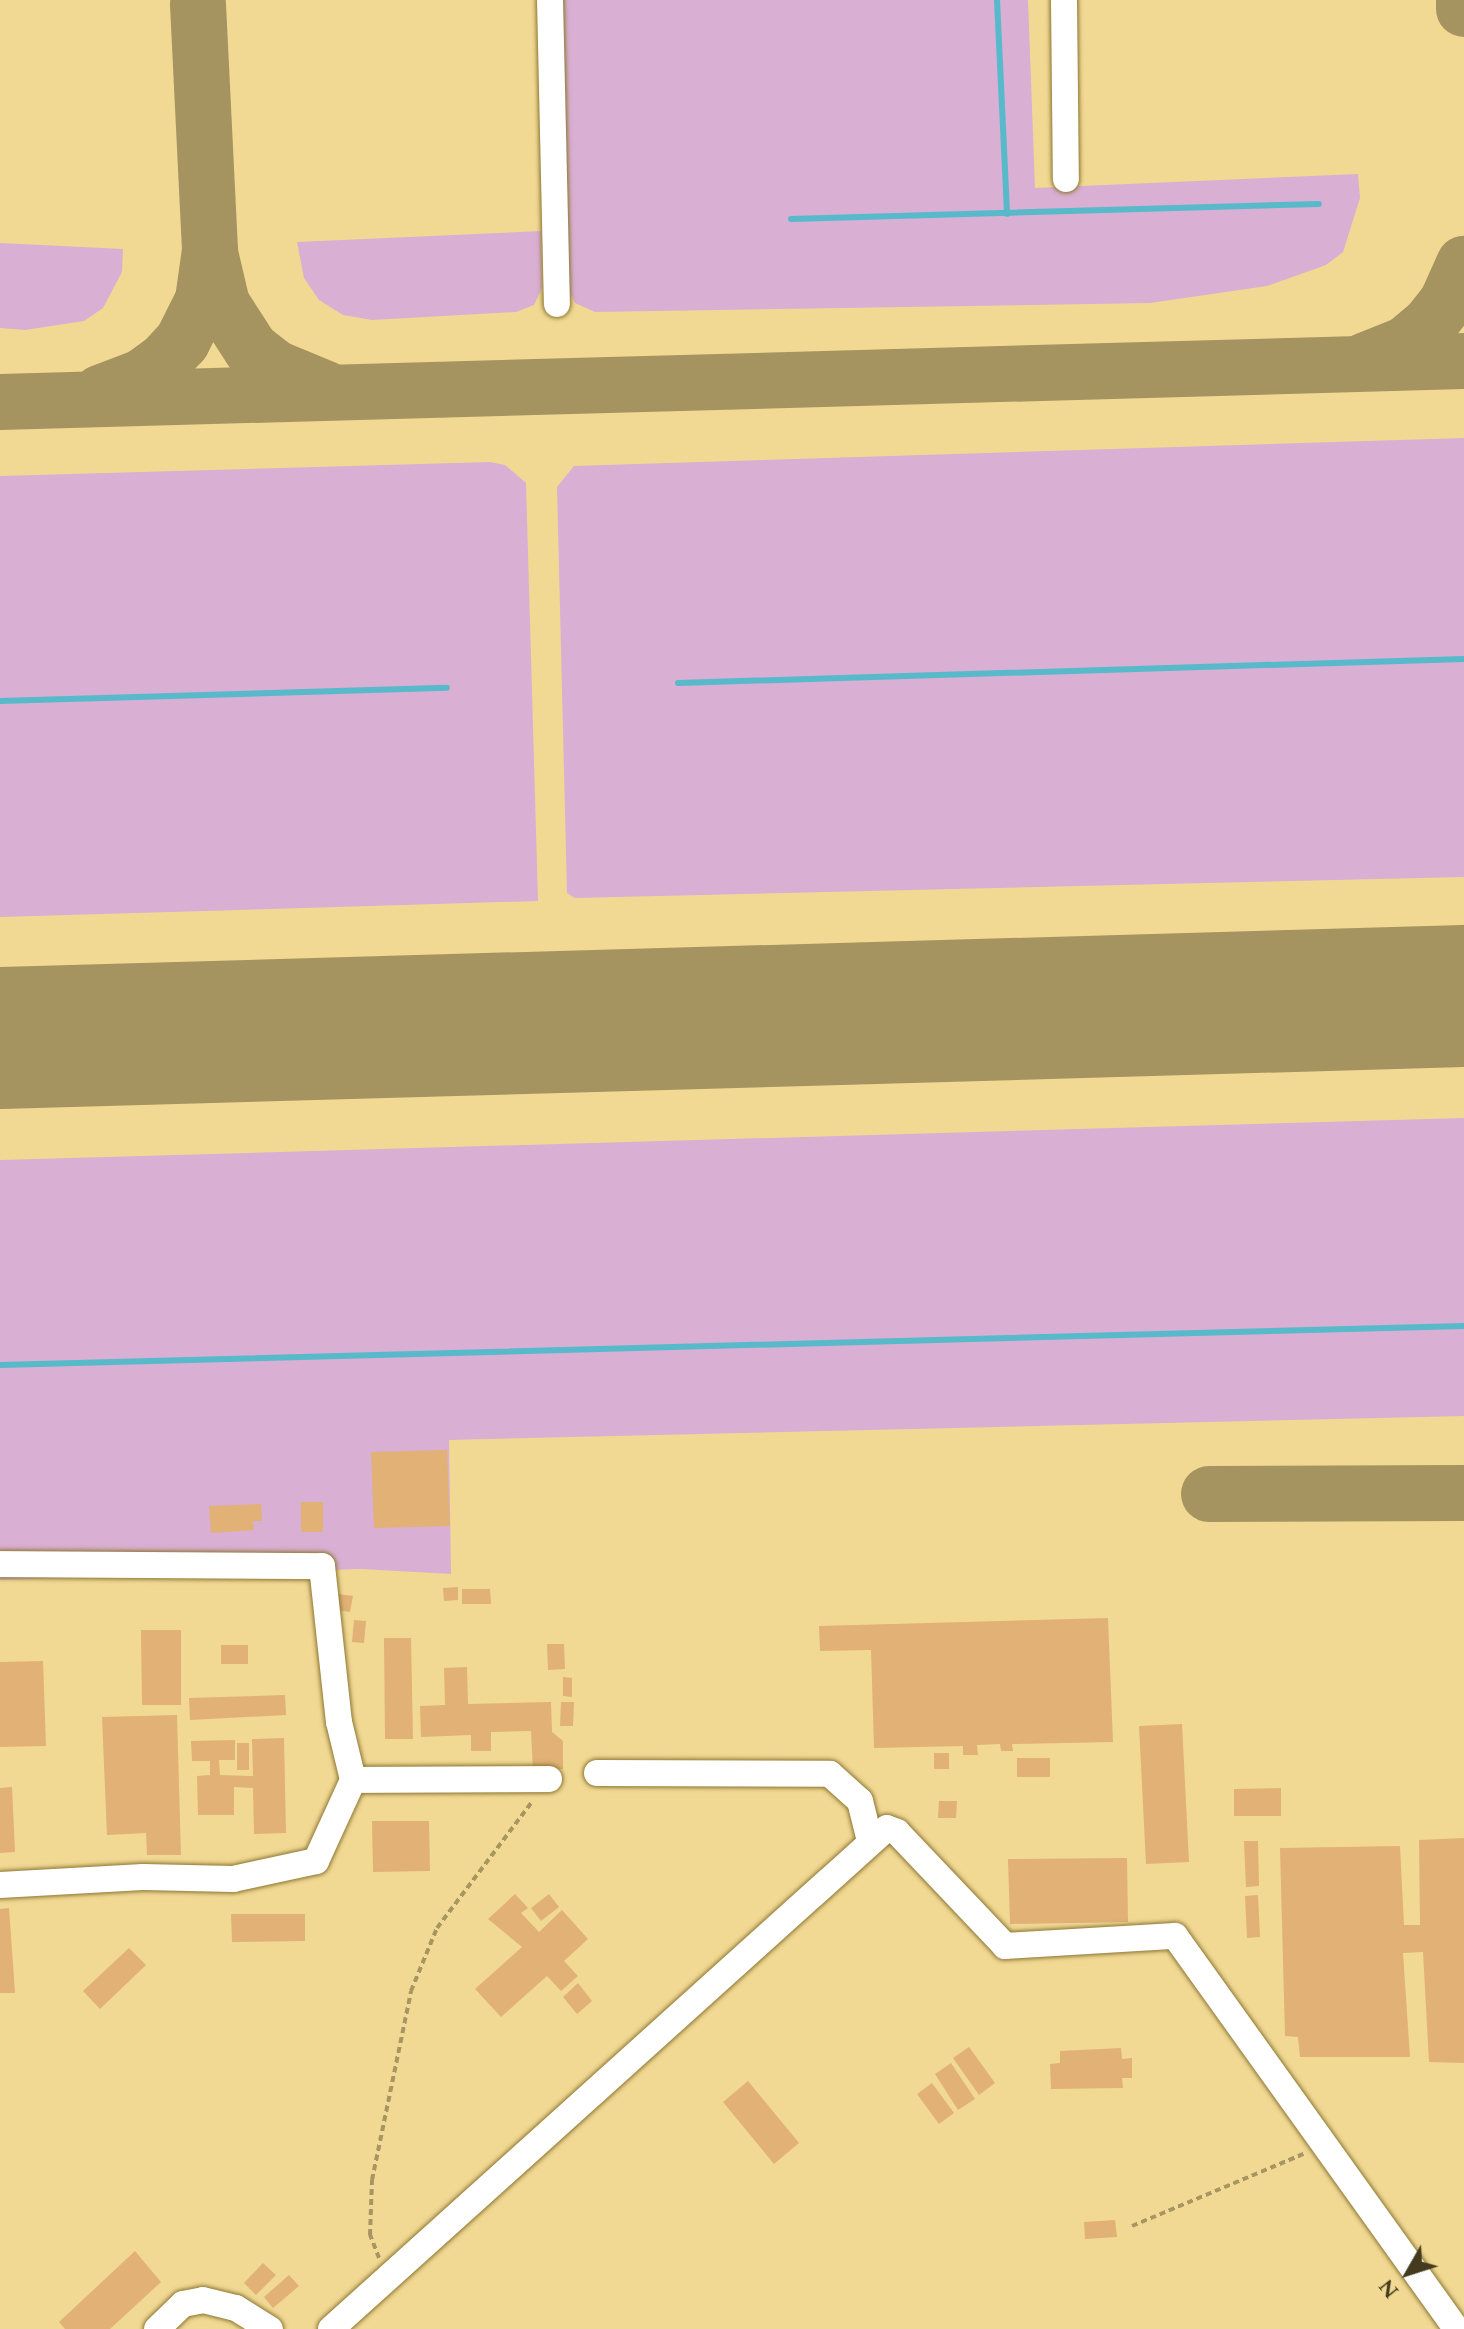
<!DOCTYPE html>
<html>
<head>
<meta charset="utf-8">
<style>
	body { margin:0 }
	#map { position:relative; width:1464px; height:2329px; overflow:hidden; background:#f1d994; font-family:Spectral,serif }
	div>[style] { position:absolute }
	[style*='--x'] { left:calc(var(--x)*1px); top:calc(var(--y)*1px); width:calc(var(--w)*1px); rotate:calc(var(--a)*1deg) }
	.green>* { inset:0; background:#d9afd3 }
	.stream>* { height:6px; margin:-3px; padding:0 3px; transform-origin:3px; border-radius:3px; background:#57b9ca }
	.taxiway>* { height:56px; margin:-28px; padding:0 28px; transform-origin:28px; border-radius:28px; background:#a59460 }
	.runway>* { height:142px; margin:-71px; padding:0 71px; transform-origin:71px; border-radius:71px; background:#a59460 }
	.building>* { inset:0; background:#e1b176 }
	.path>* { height:4px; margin-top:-2px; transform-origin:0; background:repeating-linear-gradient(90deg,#a79662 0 6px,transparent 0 10px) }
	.roads { filter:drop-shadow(0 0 2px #8d7733) drop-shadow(0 0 2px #8d7733) }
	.minor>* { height:26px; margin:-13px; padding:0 13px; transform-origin:13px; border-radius:13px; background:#fff }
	span { translate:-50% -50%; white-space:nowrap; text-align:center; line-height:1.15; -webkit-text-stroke:6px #f1d994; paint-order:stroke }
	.north { position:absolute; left:1368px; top:2233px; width:80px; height:80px; -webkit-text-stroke:6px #f1d994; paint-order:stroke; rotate:231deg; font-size:22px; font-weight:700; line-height:32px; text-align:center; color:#443b1e }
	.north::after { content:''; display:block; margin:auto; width:28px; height:36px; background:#443b1e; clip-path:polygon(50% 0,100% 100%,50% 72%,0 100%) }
</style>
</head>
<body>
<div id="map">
	<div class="green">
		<i style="clip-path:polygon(559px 0,1028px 0,1035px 188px,1358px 174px,1360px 198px,1343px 252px,1326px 265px,1267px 286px,1150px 303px,595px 312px,575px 303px,570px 293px)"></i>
		<i style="clip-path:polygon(541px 231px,542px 288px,534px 305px,516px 312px,372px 320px,343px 315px,319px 300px,304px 278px,297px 242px)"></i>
		<i style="clip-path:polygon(0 243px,123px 249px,122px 272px,103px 308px,84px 321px,25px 330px,0 328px)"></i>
		<i style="clip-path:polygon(1464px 438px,1464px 877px,575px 898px,567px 893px,557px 487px,574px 466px)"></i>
		<i style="clip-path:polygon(490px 462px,505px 465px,526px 483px,538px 901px,0 917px,0 476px)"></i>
		<i style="clip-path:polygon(1464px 1118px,1464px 1416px,449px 1440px,451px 1574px,361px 1569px,0 1580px,0 1160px)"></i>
	</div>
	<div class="stream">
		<i style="--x:997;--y:0;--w:214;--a:87.3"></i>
		<i style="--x:791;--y:219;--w:528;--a:-1.63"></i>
		<i style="--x:678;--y:683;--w:786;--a:-1.75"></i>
		<i style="--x:0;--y:701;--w:447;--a:-1.7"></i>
		<i style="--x:0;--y:1365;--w:1465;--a:-1.53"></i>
	</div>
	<div class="taxiway">
		<i style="--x:1464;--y:0;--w:9;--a:90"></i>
		<i style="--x:211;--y:257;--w:48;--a:76.8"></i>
		<i style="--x:222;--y:304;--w:54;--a:57.2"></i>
		<i style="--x:251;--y:349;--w:31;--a:38"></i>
		<i style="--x:275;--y:368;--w:55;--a:22.4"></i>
		<i style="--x:1364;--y:361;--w:45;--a:-22"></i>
		<i style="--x:1406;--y:344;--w:30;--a:-40"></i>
		<i style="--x:1429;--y:325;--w:29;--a:-52"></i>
		<i style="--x:1447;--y:302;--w:42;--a:-65.9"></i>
		<i style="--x:100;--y:393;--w:45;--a:-20.9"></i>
		<i style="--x:142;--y:377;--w:29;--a:-36"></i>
		<i style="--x:165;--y:360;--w:25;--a:-47"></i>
		<i style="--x:182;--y:342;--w:47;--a:-63.4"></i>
		<i style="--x:203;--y:300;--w:50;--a:-82"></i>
		<i style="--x:210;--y:250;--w:246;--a:-92.8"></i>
		<i style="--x:0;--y:402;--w:1465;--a:-1.6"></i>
		<i style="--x:1209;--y:1494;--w:255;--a:-0.2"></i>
	</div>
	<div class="runway">
		<i style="--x:0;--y:1038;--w:1465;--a:-1.64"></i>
	</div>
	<div class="building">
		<i style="clip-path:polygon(447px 1450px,450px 1526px,374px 1528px,371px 1452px)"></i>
		<i style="clip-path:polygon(301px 1502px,323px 1502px,323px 1532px,301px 1532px)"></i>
		<i style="clip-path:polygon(261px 1504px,262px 1521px,253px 1521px,254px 1530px,211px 1533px,209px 1506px)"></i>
		<i style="clip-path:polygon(458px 1587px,458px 1600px,444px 1601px,443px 1588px)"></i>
		<i style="clip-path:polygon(462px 1589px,490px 1589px,491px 1604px,462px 1604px)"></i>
		<i style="clip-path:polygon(338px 1594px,353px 1596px,350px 1612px,336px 1610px)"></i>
		<i style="clip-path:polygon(1108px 1618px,1113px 1742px,1012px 1744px,1013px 1751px,1001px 1751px,1000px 1744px,977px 1745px,978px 1755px,963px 1755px,963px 1746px,874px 1748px,871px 1650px,820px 1651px,819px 1626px)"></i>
		<i style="clip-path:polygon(354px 1620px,366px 1621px,364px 1643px,352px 1642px)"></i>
		<i style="clip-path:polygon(141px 1630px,181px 1630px,181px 1705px,142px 1705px)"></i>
		<i style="clip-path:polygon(384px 1638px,411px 1638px,413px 1739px,385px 1739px)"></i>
		<i style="clip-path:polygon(547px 1644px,564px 1644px,565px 1669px,548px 1670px)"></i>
		<i style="clip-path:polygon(221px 1645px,248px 1645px,248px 1664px,221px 1664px)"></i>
		<i style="clip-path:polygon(43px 1661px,46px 1746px,0 1747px,0 1662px)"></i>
		<i style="clip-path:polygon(467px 1667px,468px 1704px,551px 1702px,552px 1732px,563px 1741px,563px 1769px,533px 1770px,531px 1731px,491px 1732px,491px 1751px,471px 1751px,471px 1735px,421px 1737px,420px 1706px,445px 1705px,444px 1668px)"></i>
		<i style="clip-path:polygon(563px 1677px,572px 1678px,572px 1697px,563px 1696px)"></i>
		<i style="clip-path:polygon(285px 1695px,286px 1715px,190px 1720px,189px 1698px)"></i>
		<i style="clip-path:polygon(561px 1702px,574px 1702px,573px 1726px,560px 1726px)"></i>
		<i style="clip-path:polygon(177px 1715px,181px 1855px,147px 1855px,146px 1833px,107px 1835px,102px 1717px)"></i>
		<i style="clip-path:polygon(1182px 1724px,1189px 1862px,1146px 1864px,1139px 1726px)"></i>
		<i style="clip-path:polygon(284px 1738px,286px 1833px,254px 1834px,253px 1788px,234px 1787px,234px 1815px,198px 1815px,197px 1776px,210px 1775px,210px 1761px,192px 1761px,191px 1741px,235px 1740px,235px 1760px,219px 1760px,220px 1775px,253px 1776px,252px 1739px)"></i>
		<i style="clip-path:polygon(237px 1743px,249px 1743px,249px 1770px,237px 1770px)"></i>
		<i style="clip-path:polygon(934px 1753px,949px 1753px,949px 1769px,934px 1769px)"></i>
		<i style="clip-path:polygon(1017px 1758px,1050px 1758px,1050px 1777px,1017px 1777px)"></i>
		<i style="clip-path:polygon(12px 1787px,15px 1852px,0 1853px,0 1788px)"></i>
		<i style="clip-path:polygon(1281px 1788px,1281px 1816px,1234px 1816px,1234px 1789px)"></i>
		<i style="clip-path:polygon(939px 1801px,957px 1801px,956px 1818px,938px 1818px)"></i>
		<i style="clip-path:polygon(372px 1821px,429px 1821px,430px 1871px,373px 1872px)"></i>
		<i style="clip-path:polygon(1464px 1838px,1464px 2063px,1429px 2062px,1423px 1952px,1403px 1953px,1410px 2057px,1300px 2057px,1298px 2037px,1285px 2036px,1280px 1848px,1400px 1846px,1404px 1925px,1420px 1925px,1419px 1840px)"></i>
		<i style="clip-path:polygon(1244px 1841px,1258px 1841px,1259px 1886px,1246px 1887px)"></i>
		<i style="clip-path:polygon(1127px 1858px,1128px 1922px,1010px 1924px,1008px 1859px)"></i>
		<i style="clip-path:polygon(515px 1894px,528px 1908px,521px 1913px,539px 1932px,562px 1910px,588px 1939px,564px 1961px,578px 1976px,561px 1991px,547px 1976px,501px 2017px,475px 1989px,522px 1947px,488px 1919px)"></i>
		<i style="clip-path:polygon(549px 1894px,559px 1907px,541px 1921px,531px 1908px)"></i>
		<i style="clip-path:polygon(1258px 1895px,1260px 1937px,1247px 1938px,1245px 1896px)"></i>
		<i style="clip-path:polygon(9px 1908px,15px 1993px,0 1993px,0 1909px)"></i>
		<i style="clip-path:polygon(231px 1914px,305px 1914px,305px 1941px,232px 1942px)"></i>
		<i style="clip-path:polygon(129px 1948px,146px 1965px,100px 2009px,83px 1991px)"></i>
		<i style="clip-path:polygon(578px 1983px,592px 2001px,577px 2014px,563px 1997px)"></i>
		<i style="clip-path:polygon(969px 2047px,995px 2083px,979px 2095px,953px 2058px)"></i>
		<i style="clip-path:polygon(1121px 2048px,1122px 2059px,1132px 2058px,1132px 2078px,1122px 2078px,1123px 2088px,1051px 2089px,1050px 2064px,1060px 2063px,1060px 2051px)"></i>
		<i style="clip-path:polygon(951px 2063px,975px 2099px,958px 2110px,935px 2074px)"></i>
		<i style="clip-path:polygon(748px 2081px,799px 2143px,774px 2164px,723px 2102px)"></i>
		<i style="clip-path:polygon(932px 2083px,954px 2113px,939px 2124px,917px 2094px)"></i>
		<i style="clip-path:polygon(1115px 2220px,1117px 2237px,1085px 2239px,1084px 2222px)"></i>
		<i style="clip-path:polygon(135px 2251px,161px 2282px,110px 2329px,65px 2329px,59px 2322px)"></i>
		<i style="clip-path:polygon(263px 2263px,276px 2275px,256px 2295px,244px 2283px)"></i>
		<i style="clip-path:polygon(289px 2275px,299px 2286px,273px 2308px,264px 2297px)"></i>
	</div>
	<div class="path">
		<i style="--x:1132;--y:2226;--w:186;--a:-22.8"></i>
		<i style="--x:379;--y:2258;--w:25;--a:-111"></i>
		<i style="--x:370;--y:2235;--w:55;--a:-87.9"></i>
		<i style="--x:372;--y:2180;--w:193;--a:-78.3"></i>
		<i style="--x:411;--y:1991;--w:68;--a:-67.6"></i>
		<i style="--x:437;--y:1928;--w:158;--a:-53"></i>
	</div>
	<div class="roads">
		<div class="minor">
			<i style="--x:550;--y:0;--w:304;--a:88.7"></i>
			<i style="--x:1064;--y:0;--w:179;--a:89.4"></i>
			<i style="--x:0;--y:1564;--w:322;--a:0.4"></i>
			<i style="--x:322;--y:1566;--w:157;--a:83.8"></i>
			<i style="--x:339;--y:1722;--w:60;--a:76.4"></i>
			<i style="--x:597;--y:1773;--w:233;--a:0.2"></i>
			<i style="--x:830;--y:1774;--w:40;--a:42"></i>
			<i style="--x:860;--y:1801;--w:41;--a:76"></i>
			<i style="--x:0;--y:1885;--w:143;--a:-3.2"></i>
			<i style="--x:143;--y:1877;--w:90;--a:1.3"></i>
			<i style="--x:233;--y:1879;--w:85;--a:-12.2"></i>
			<i style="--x:316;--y:1861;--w:89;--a:-65.4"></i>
			<i style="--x:353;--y:1780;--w:196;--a:-0.3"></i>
			<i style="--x:157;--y:2329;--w:36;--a:-44"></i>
			<i style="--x:183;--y:2304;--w:20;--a:-11"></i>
			<i style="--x:203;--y:2300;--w:34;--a:14"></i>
			<i style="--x:236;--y:2308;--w:40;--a:32"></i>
			<i style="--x:331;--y:2329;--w:748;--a:-42.02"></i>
			<i style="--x:887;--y:1828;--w:11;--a:22"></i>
			<i style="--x:897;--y:1832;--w:157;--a:46.5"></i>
			<i style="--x:1005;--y:1946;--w:170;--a:-3.4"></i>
			<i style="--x:1175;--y:1936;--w:483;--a:54.4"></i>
		</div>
	</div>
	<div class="north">N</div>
</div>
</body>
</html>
